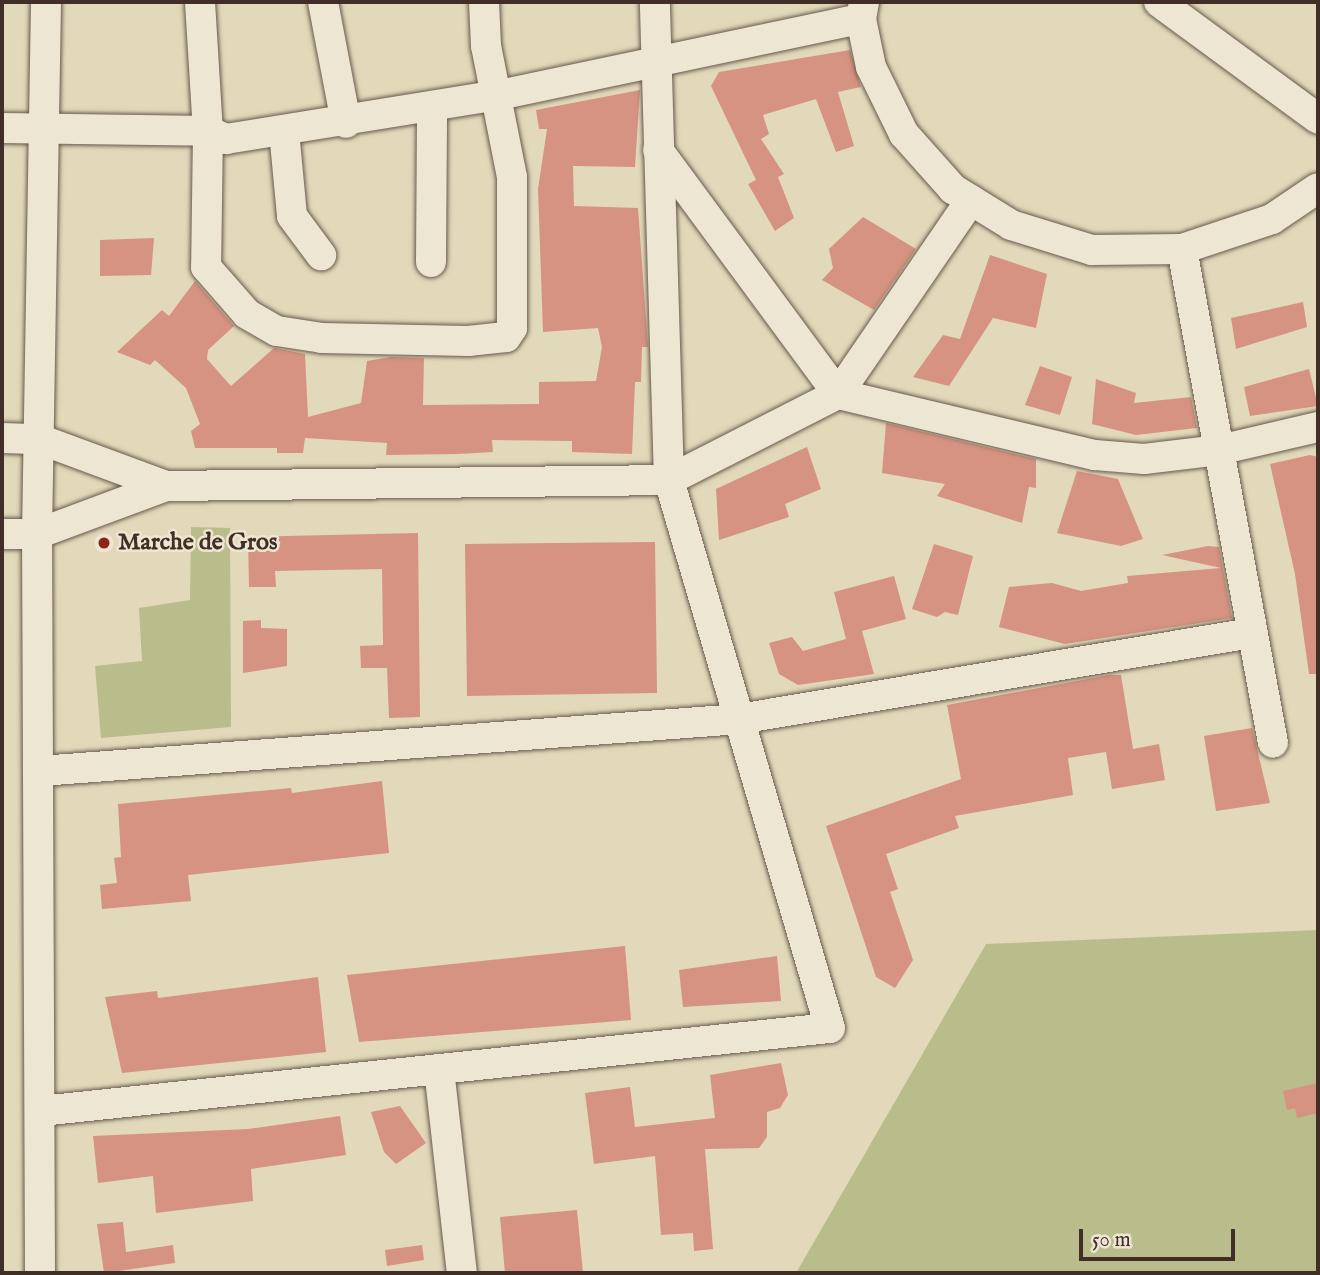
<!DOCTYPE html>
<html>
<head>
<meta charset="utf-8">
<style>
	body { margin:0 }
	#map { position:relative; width:1320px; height:1275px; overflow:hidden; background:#e1d9ba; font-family:"IM FELL English",serif }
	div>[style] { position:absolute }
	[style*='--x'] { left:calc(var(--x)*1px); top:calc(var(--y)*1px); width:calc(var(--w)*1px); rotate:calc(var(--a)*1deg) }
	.green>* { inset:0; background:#b9bd8b }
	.building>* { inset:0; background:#d69381 }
	.roads { filter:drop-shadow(0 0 2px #68594c) drop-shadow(0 0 2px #68594c) }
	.minor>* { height:30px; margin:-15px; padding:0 15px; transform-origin:15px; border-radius:15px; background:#ece6d2 }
	.dots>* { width:19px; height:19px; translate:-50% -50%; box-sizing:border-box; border:4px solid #ece6d2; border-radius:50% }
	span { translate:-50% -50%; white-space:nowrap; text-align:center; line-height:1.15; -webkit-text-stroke:5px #ece6d2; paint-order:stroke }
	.poi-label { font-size:24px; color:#402e27; font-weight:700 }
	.left { translate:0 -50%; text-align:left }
	.frame { position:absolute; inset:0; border:4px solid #402e27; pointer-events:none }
	.scale { position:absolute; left:1079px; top:1229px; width:156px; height:32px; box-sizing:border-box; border:4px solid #402e27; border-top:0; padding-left:9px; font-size:21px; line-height:24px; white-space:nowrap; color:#402e27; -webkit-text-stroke:5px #ece6d2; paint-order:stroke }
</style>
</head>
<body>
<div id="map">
	<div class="green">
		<i style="clip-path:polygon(191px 527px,230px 528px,231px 727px,101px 738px,95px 666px,142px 661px,139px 608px,190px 600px)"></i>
		<i style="clip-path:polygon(1318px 930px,1318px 1273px,796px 1273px,986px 944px)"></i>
	</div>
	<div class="building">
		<i style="clip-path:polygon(850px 50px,861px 87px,838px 92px,854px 146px,836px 152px,816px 99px,763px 115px,769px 134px,761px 139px,784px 174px,778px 177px,794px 218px,775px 231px,748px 184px,756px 180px,711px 86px,719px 72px)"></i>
		<i style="clip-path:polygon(640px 90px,635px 167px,573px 166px,574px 206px,638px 208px,648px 347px,642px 347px,641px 382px,635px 382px,632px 454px,572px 452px,572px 441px,492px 440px,493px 452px,458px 454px,386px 455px,387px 443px,305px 438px,303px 453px,277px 453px,277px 448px,195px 448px,191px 431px,200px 424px,186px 388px,155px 360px,150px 365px,117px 352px,162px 310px,169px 316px,195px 281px,234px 326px,208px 350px,207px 359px,231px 386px,274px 348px,305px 354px,308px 417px,361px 403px,367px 361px,391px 357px,424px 358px,423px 405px,539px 404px,539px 382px,596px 381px,602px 347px,598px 328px,543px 332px,538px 189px,547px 129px,539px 129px,536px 110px)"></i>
		<i style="clip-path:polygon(863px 217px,916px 249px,874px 310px,822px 280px,833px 268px,829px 249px)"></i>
		<i style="clip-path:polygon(154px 238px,151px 275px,100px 276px,100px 240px)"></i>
		<i style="clip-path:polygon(990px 255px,1047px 274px,1036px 328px,993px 318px,949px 386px,913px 377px,943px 335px,960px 339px)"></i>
		<i style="clip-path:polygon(1303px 302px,1307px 327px,1236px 349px,1231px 318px)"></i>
		<i style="clip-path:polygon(1040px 366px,1072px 377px,1060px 415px,1025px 405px)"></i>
		<i style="clip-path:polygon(1309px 369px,1318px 406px,1250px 416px,1244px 387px)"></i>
		<i style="clip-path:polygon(1096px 379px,1136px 393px,1134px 403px,1191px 397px,1197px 428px,1136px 435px,1092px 424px)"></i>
		<i style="clip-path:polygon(886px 423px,1036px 459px,1036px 488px,1029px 487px,1022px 523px,937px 496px,945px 484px,882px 473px)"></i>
		<i style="clip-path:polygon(807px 447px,821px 489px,785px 504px,789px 517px,719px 540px,716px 489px)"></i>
		<i style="clip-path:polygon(1310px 455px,1318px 457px,1318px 674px,1309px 674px,1295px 574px,1270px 464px)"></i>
		<i style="clip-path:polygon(1077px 471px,1118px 479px,1143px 539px,1121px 546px,1057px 533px)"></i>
		<i style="clip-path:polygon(418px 533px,420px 717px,389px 718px,387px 668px,361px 668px,360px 646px,383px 645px,382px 569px,275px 571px,276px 587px,249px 587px,248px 537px)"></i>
		<i style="clip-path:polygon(655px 542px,657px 693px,467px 696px,465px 544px)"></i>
		<i style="clip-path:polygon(934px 544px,973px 556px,958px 615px,945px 612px,937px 617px,912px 609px)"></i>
		<i style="clip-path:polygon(1208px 546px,1219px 547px,1232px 618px,1065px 644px,999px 627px,1009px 587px,1052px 583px,1081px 591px,1128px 583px,1127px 576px,1221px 568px,1162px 555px)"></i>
		<i style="clip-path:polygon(894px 576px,906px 619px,862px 631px,874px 674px,798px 685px,779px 674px,769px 643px,792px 637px,803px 651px,846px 639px,834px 592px)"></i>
		<i style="clip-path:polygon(261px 620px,261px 628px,287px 629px,287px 666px,243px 673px,243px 621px)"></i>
		<i style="clip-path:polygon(1109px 675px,1121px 675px,1133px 749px,1159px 744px,1165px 780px,1112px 789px,1106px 752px,1068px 758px,1073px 795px,955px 816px,959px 828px,886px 854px,898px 889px,890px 892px,913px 960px,895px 988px,876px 977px,826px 826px,961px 779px,947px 705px)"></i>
		<i style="clip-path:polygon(1252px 728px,1270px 803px,1216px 811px,1204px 736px)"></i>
		<i style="clip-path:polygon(382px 781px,389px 853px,188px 875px,191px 901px,102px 909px,100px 885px,117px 883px,114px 858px,121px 857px,118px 804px,291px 788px,292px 793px)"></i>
		<i style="clip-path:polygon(625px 946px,631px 1020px,359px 1042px,347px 975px)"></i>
		<i style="clip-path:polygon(777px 956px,781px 1001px,683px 1007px,679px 970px)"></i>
		<i style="clip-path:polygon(318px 977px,326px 1052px,122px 1073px,105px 997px,157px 991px,158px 998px)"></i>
		<i style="clip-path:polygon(781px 1063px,788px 1095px,780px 1108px,767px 1112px,767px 1137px,759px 1148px,705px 1149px,713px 1249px,694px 1251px,693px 1233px,661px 1235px,655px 1156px,594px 1164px,585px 1093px,630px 1087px,635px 1127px,715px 1118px,710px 1075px)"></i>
		<i style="clip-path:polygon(1318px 1083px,1318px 1113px,1297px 1118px,1295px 1108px,1287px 1110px,1283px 1091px)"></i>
		<i style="clip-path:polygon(400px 1106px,426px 1143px,396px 1164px,384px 1152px,371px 1112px)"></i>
		<i style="clip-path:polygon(340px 1116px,346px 1155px,251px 1169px,253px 1201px,156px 1213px,153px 1176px,98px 1183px,93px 1136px,248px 1129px)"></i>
		<i style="clip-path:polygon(577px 1210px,583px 1273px,505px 1273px,500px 1217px)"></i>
		<i style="clip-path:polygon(123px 1222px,126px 1252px,173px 1245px,175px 1263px,104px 1273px,97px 1224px)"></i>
		<i style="clip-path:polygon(422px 1245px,424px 1260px,387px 1266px,385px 1250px)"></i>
	</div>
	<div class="roads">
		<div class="minor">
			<i style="--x:200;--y:2;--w:129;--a:86.5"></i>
			<i style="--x:208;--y:131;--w:136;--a:90.8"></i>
			<i style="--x:206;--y:267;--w:62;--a:48.9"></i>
			<i style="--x:247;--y:314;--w:34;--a:30"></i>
			<i style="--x:277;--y:331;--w:46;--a:8.8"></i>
			<i style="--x:322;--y:338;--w:146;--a:1.2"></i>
			<i style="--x:468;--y:341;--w:38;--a:-6"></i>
			<i style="--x:506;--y:337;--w:11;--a:-56"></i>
			<i style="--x:512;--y:328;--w:151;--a:-90"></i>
			<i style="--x:512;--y:177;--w:134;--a:-101.2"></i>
			<i style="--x:486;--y:46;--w:44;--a:-92.6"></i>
			<i style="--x:323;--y:2;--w:123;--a:79.2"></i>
			<i style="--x:864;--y:2;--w:17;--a:100"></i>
			<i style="--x:861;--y:19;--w:49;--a:78.2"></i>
			<i style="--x:871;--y:67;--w:75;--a:63.8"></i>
			<i style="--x:904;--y:134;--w:74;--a:48.3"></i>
			<i style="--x:953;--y:189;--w:68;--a:31.8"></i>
			<i style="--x:1011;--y:225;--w:85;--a:17.2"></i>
			<i style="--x:1092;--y:250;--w:90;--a:-0.6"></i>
			<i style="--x:1182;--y:249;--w:95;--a:-18.4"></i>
			<i style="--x:1272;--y:219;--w:55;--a:-34"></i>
			<i style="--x:1159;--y:2;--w:197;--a:36.3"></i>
			<i style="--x:2;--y:128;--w:206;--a:0.8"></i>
			<i style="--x:208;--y:131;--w:20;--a:24"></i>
			<i style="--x:226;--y:139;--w:277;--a:-9.2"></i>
			<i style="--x:499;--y:95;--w:370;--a:-11.9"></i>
			<i style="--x:284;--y:131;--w:85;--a:84.6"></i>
			<i style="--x:292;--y:216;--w:49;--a:53.4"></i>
			<i style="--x:658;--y:150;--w:303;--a:53.6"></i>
			<i style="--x:838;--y:394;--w:264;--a:13.4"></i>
			<i style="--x:1095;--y:455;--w:49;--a:4.7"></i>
			<i style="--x:1144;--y:459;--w:76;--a:-6.8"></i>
			<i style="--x:1219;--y:450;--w:102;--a:-13.1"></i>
			<i style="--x:1182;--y:249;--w:502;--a:79.56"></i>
			<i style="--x:431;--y:262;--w:155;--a:-89.6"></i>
			<i style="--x:2;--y:438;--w:37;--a:2"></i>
			<i style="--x:39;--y:439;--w:135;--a:20.3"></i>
			<i style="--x:2;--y:534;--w:35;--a:0"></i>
			<i style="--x:37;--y:534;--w:138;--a:-20.4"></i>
			<i style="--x:166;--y:486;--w:503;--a:-0.68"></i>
			<i style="--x:669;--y:480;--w:190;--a:-27"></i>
			<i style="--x:838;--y:394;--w:235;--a:-55.6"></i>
			<i style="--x:40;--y:771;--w:701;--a:-4.25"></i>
			<i style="--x:739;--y:719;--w:519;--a:-9.53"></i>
			<i style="--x:439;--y:1069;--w:205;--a:83.6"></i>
			<i style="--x:41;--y:1111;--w:793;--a:-6.01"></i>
			<i style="--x:830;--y:1028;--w:571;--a:-106.37"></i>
			<i style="--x:669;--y:480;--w:478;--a:-91.7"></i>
			<i style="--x:40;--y:1273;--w:739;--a:-90.23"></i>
			<i style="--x:37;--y:534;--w:532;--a:-89.03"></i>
		</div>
	</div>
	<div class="dots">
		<i style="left:104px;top:543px;background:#8f2418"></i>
	</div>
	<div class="poi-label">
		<span class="left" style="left:118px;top:543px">Marche de Gros</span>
	</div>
	<div class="frame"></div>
	<div class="scale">50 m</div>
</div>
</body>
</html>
